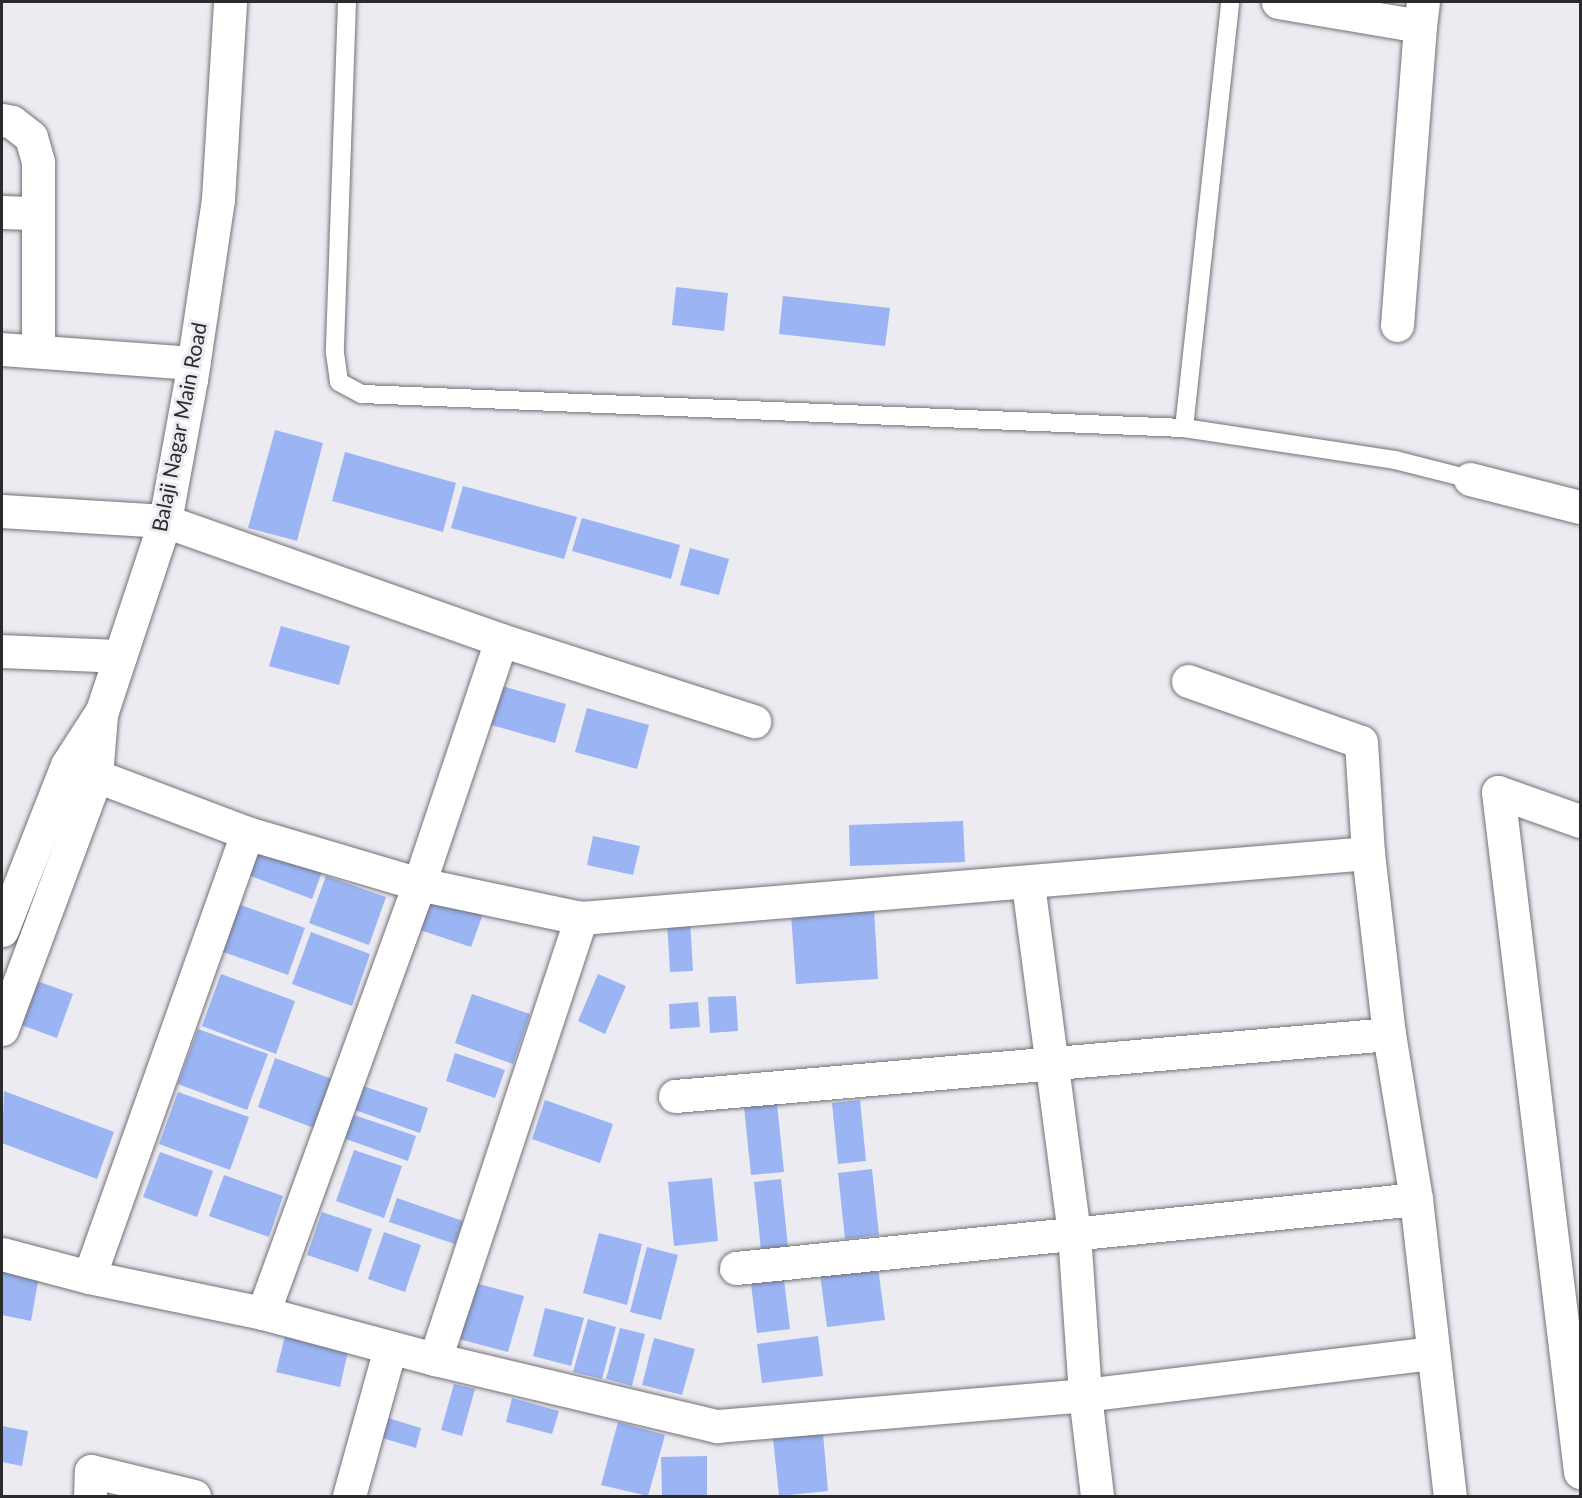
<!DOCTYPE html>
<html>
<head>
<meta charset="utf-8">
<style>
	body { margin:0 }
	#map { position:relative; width:1582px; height:1498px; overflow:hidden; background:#edebf2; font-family:Lato,sans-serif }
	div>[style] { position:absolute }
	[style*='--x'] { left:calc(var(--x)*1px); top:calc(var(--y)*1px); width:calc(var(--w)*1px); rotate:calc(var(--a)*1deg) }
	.building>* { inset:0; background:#9ab4f4 }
	.roads { filter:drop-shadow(0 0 2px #737177) drop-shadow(0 0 2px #737177) }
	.service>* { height:18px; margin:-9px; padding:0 9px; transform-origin:9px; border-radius:9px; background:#fff }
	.minor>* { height:33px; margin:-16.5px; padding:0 16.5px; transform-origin:16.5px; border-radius:16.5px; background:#fff }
	.tertiary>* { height:33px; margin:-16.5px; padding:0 16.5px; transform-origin:16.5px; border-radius:16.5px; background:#fff }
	span { translate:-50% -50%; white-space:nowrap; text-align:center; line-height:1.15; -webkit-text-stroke:6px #edebf2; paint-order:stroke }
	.street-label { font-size:21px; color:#2b2b2d }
	.frame { position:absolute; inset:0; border:3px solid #2b2b2d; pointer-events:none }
</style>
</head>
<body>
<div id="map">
	<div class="building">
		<i style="clip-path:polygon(676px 287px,728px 293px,724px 331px,672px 325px)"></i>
		<i style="clip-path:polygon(783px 296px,890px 308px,885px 346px,779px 334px)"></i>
		<i style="clip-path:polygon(275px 430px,323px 443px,297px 541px,248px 528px)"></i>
		<i style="clip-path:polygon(345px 452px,456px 483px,443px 532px,332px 501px)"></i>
		<i style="clip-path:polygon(463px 486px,577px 517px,564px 559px,451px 528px)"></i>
		<i style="clip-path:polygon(582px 518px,680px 545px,671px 579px,572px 551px)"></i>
		<i style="clip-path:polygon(690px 548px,729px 559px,719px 595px,680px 585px)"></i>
		<i style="clip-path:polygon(281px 626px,350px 646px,339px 685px,269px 666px)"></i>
		<i style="clip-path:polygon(495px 684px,566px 704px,555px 743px,484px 723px)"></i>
		<i style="clip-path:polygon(587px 708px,649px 725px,637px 769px,575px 752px)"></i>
		<i style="clip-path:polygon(963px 821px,965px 862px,850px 866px,849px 825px)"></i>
		<i style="clip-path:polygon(593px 836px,640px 846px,633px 875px,587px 865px)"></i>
		<i style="clip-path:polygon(254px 843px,323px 869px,312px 899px,243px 873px)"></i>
		<i style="clip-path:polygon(326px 876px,386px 897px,369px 945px,309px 923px)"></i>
		<i style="clip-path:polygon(431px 896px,483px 914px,471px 947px,420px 930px)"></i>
		<i style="clip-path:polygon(235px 903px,305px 928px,288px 975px,218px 950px)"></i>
		<i style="clip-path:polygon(874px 909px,878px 979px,796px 984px,791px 914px)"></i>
		<i style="clip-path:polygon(690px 919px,693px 971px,670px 972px,667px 921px)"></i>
		<i style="clip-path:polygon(311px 932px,370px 954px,352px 1006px,292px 984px)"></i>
		<i style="clip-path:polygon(221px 974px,295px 1001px,276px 1054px,202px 1026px)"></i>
		<i style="clip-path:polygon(598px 974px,626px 986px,605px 1034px,578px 1021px)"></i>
		<i style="clip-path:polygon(37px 981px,73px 994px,57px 1038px,21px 1025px)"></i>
		<i style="clip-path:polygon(472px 994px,530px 1014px,513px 1064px,455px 1043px)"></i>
		<i style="clip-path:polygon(736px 996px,738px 1031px,710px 1033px,708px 997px)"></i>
		<i style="clip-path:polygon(698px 1002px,700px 1027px,670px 1029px,669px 1004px)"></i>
		<i style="clip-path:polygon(198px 1029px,268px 1054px,247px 1110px,178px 1084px)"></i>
		<i style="clip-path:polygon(455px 1053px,505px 1070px,495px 1098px,446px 1081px)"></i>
		<i style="clip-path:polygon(275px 1058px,332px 1079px,314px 1128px,258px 1107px)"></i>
		<i style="clip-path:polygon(363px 1086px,428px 1108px,420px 1133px,355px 1110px)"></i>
		<i style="clip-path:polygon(4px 1091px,114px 1132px,97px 1179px,2px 1143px)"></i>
		<i style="clip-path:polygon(178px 1092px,249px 1117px,230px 1170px,159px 1144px)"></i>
		<i style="clip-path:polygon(545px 1100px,613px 1124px,600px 1163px,532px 1139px)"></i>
		<i style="clip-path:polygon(860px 1100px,866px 1161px,838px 1164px,832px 1103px)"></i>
		<i style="clip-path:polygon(777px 1104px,784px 1172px,751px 1175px,744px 1107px)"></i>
		<i style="clip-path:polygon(351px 1114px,416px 1136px,408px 1161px,343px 1138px)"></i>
		<i style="clip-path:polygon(354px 1150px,402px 1166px,384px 1218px,336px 1201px)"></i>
		<i style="clip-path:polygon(160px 1152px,213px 1171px,197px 1217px,143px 1197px)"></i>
		<i style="clip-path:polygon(872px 1169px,879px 1235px,845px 1239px,838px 1173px)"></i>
		<i style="clip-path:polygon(224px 1175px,283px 1196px,269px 1237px,209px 1216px)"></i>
		<i style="clip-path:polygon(712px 1178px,718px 1241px,674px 1246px,668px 1182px)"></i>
		<i style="clip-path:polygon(781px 1179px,788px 1247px,761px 1250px,754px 1182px)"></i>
		<i style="clip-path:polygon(397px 1198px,463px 1221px,455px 1244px,389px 1222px)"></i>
		<i style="clip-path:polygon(322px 1212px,372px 1229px,358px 1272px,307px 1255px)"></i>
		<i style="clip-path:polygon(384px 1232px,421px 1245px,405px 1292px,368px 1279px)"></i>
		<i style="clip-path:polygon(599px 1233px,642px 1244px,627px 1305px,583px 1293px)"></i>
		<i style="clip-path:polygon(647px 1247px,678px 1255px,661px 1320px,630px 1312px)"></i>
		<i style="clip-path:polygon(878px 1267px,885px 1320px,827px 1327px,820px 1274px)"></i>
		<i style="clip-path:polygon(2px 1269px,39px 1276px,31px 1321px,2px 1315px)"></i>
		<i style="clip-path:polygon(783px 1272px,790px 1329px,757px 1333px,750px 1276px)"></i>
		<i style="clip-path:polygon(471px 1282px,524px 1296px,508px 1352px,455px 1338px)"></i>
		<i style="clip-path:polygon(545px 1308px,584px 1318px,571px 1366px,533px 1356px)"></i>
		<i style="clip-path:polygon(588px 1319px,616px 1327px,602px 1379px,573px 1372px)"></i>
		<i style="clip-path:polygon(620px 1328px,645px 1334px,632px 1386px,606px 1379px)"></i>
		<i style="clip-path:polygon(285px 1336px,348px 1351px,340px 1387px,276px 1372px)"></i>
		<i style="clip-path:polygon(818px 1336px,823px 1376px,762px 1383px,757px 1344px)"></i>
		<i style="clip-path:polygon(654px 1338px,695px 1349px,682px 1395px,642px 1385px)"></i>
		<i style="clip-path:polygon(454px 1384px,475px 1389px,462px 1436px,441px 1430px)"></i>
		<i style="clip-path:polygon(512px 1398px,559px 1411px,552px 1434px,506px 1422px)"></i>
		<i style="clip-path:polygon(388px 1418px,421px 1428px,416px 1448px,382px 1438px)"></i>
		<i style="clip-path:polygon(618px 1422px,665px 1435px,648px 1496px,601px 1485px)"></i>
		<i style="clip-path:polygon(2px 1426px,28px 1431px,22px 1466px,2px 1462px)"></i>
		<i style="clip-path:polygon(823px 1433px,828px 1491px,779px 1496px,773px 1438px)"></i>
		<i style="clip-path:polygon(707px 1456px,707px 1496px,662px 1496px,661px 1457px)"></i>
	</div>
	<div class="roads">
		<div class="service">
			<i style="--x:347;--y:2;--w:351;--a:92"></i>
			<i style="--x:335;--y:353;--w:29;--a:82"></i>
			<i style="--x:339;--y:382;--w:26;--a:28"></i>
			<i style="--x:362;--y:394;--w:823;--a:2.37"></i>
			<i style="--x:1184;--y:428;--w:213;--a:8.6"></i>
			<i style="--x:1395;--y:460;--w:77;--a:14.2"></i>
			<i style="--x:1184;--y:428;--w:428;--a:-83.8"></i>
		</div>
		<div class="minor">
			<i style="--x:1278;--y:2;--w:144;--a:9.6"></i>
			<i style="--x:1420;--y:26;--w:24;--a:-83"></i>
			<i style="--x:2;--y:120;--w:10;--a:11"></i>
			<i style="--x:12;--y:122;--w:24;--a:38"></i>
			<i style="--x:31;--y:137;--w:26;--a:74"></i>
			<i style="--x:38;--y:162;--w:188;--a:90"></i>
			<i style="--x:2;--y:212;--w:36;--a:2"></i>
			<i style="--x:1397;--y:325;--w:300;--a:-85.6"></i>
			<i style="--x:2;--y:349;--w:192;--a:4.2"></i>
			<i style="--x:1470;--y:479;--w:114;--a:14.3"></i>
			<i style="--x:2;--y:511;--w:163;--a:3.5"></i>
			<i style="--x:165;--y:521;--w:356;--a:19.5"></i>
			<i style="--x:501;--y:640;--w:266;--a:17.8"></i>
			<i style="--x:2;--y:651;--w:118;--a:2.4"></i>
			<i style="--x:1188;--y:681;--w:183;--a:19.4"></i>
			<i style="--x:1361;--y:742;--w:111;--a:86.4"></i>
			<i style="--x:1368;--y:853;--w:182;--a:83.4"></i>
			<i style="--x:1389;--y:1034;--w:167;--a:80.7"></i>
			<i style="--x:1416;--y:1199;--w:299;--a:83.5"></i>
			<i style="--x:70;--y:766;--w:189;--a:20.7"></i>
			<i style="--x:247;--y:833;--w:179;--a:16.5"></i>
			<i style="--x:419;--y:884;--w:166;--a:11.9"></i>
			<i style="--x:581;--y:918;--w:790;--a:-4.72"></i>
			<i style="--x:1580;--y:821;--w:87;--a:-160.5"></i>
			<i style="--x:1498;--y:792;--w:685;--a:83.12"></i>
			<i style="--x:1028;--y:884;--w:352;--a:82.5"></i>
			<i style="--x:1074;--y:1233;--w:162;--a:86.1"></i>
			<i style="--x:1085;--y:1395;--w:102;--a:83.2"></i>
			<i style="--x:675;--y:1096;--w:717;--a:-4.96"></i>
			<i style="--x:2;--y:1254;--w:90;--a:14.8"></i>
			<i style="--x:89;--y:1277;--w:178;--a:11.7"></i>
			<i style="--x:263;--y:1313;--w:178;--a:15"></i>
			<i style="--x:435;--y:1359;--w:290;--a:13.4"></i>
			<i style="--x:717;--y:1426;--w:369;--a:-4.8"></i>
			<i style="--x:1085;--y:1395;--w:349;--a:-6.9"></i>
			<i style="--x:736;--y:1268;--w:683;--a:-5.79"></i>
			<i style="--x:89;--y:1277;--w:471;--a:-70.4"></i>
			<i style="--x:263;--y:1313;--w:456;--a:-70"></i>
			<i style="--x:419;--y:884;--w:257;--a:-71.4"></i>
			<i style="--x:435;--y:1359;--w:465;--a:-71.7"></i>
			<i style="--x:90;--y:1496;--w:25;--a:-88"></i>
			<i style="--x:91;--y:1471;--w:106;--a:13.6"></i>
			<i style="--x:349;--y:1496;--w:154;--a:-74.5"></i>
		</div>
		<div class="tertiary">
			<i style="--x:2;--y:930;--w:177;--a:-68.5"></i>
			<i style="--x:67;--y:765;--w:64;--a:-57.1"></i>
			<i style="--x:102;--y:711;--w:200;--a:-71.7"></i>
			<i style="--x:165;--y:521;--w:143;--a:-79.6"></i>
			<i style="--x:191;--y:380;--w:183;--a:-81.5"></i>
			<i style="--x:218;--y:199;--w:197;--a:-86.5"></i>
			<i style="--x:2;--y:1029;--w:270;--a:-69.6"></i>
			<i style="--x:96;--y:776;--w:61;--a:-85.3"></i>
		</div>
	</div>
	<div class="street-label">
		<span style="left:179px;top:427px;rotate:-79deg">Balaji Nagar Main Road</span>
	</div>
	<div class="frame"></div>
</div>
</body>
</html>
